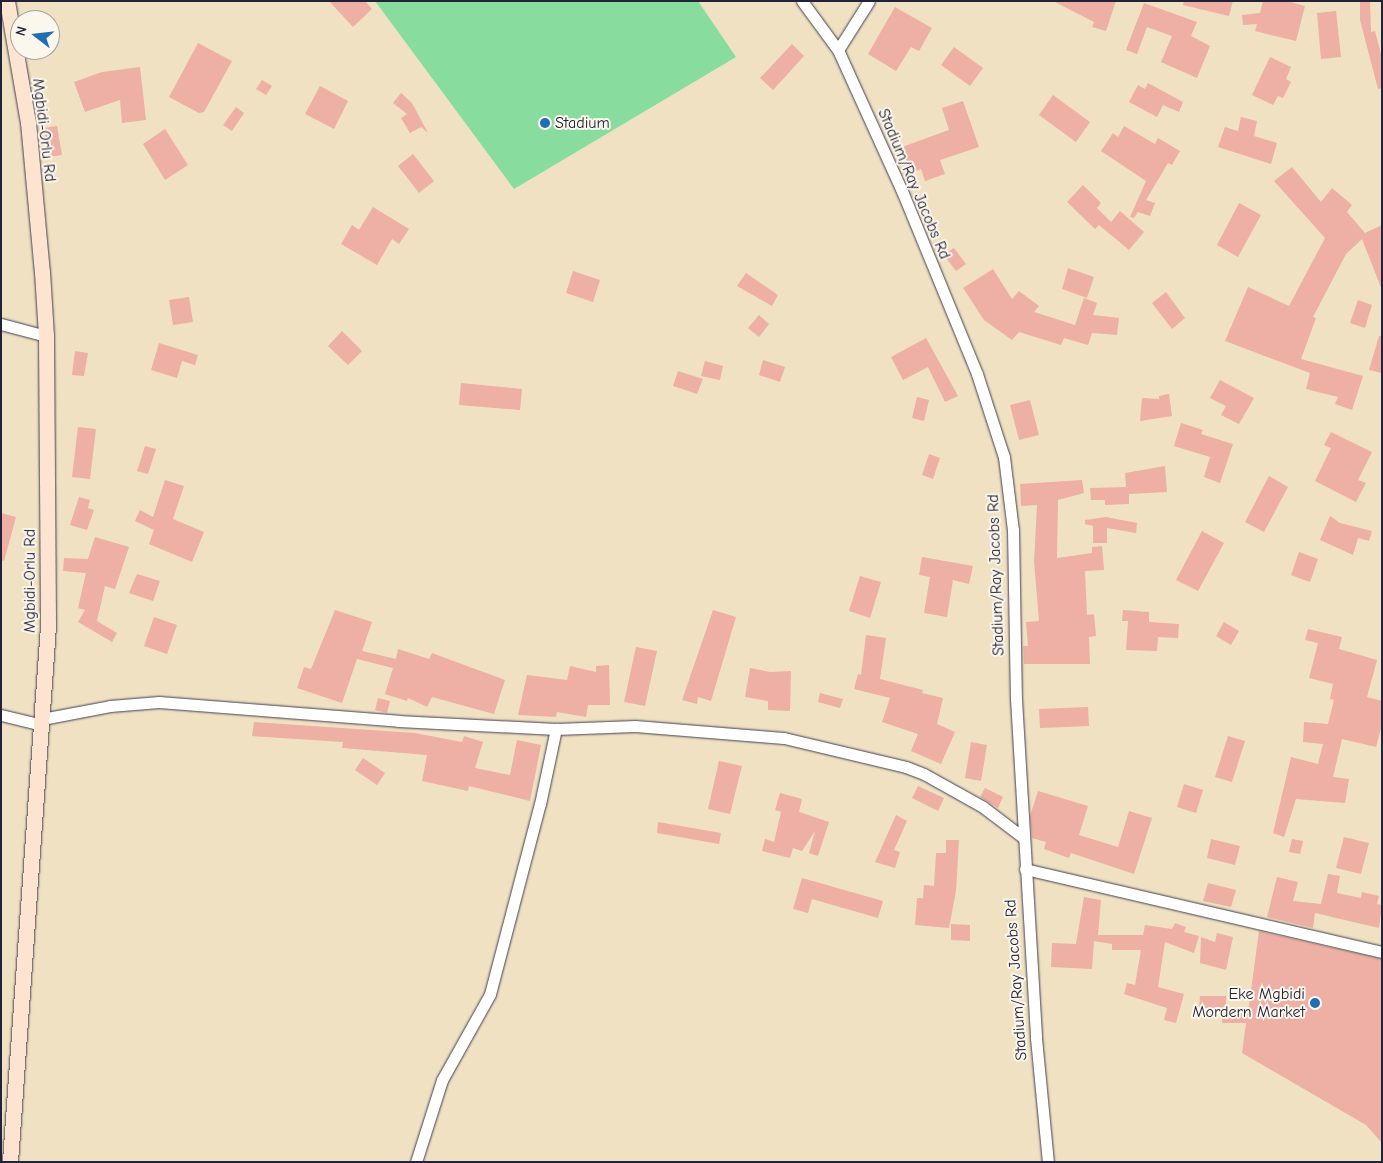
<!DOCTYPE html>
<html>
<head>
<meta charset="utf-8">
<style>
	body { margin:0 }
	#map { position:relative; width:1383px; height:1163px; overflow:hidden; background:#f0e1c2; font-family:"Comic Neue",sans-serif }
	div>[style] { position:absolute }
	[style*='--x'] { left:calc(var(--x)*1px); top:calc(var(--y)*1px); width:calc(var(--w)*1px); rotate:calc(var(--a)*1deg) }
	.green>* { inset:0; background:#88dc9e }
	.building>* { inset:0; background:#eeafa4 }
	.roads { filter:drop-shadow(0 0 1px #413f4f) drop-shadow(0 0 1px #413f4f) }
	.street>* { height:11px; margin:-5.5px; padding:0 5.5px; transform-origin:5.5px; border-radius:5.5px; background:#fff }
	.secondary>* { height:15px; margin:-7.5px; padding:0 7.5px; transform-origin:7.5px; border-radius:7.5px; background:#fde4d1 }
	.dots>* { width:14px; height:14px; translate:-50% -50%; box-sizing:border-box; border:2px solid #fbf7ec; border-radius:50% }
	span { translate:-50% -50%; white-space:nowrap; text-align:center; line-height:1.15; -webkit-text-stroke:4px #fbf7ec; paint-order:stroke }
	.poi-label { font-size:16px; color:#22223b }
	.left { translate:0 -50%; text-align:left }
	.right { translate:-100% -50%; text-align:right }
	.street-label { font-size:16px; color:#22223b }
	.frame { position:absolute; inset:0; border:2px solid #22223b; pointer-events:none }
	.north { position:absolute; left:10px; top:10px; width:50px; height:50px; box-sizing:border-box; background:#fbf7ec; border:1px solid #a4a2a5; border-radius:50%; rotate:286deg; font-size:14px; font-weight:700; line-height:20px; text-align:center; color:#22223b }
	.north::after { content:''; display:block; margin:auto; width:18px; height:22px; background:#1f6fb2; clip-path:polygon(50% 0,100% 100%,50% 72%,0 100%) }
</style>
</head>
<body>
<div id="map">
	<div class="green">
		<i style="clip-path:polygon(375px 1px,698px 1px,736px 57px,514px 189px)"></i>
	</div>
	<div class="building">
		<i style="clip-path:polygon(329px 1px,365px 1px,372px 9px,353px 27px)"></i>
		<i style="clip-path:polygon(1053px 1px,1116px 1px,1106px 31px,1092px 27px,1094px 22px)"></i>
		<i style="clip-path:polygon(1184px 1px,1233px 1px,1229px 16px,1183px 5px)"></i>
		<i style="clip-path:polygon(1263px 1px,1287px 1px,1305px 6px,1296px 41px,1255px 31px,1257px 24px,1243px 25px,1242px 15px,1260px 13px)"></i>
		<i style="clip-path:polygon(1360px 1px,1370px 1px,1371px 32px,1375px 31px,1382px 58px,1382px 88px,1378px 89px,1360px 20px)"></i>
		<i style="clip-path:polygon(1144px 3px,1197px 22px,1191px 36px,1210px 46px,1197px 78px,1161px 62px,1172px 36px,1147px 27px,1137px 54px,1126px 50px)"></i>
		<i style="clip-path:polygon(895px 7px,932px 28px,919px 51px,911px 47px,896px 71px,868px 54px)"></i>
		<i style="clip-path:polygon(1336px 11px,1341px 57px,1321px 59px,1317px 13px)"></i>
		<i style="clip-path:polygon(198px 43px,232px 61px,204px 112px,199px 113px,169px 97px)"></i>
		<i style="clip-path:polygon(792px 44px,804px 56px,773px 90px,760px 78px)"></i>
		<i style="clip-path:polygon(954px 47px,983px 68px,970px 86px,941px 65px)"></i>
		<i style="clip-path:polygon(1270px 57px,1291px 67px,1286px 79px,1291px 82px,1283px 98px,1278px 96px,1273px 105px,1252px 95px)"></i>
		<i style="clip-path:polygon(140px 67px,146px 120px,122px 123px,120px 100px,85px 112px,74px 82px,102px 72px)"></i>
		<i style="clip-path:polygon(262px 80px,272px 86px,266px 95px,256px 89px)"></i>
		<i style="clip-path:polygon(1148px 83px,1183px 102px,1179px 112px,1163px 105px,1157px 117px,1129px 102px,1138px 85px,1145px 89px)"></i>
		<i style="clip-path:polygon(320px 86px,348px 101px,334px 129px,305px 114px)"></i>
		<i style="clip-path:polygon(401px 93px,412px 103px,428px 133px,421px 127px,410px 133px,401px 118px,407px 114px,393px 103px)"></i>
		<i style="clip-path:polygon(1053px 95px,1090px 122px,1076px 142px,1039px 115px)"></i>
		<i style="clip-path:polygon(963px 101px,979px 147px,940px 160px,945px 174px,925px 181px,921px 169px,911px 173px,902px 147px,949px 130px,942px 108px)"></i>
		<i style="clip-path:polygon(236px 107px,244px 113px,232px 131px,223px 125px)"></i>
		<i style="clip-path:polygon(1241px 117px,1257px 121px,1254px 136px,1277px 143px,1271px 164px,1218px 147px,1225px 127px,1238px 131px)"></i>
		<i style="clip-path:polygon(57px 126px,62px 155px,48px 157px,44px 128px)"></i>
		<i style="clip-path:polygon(1124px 126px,1155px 144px,1158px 138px,1180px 151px,1172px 165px,1168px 163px,1146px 200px,1155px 203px,1150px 216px,1138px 212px,1134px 218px,1130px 217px,1146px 181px,1101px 151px,1113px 133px,1118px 137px)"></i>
		<i style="clip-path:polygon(165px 129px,188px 165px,165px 180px,143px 144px)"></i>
		<i style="clip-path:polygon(413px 154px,434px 181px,419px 193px,398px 166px)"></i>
		<i style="clip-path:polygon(1292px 167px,1321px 202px,1332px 188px,1352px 205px,1347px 212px,1365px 233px,1382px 225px,1382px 290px,1362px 239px,1346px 254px,1313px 317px,1316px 318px,1301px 359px,1363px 376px,1352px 410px,1335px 404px,1338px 397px,1306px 389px,1310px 373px,1225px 341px,1248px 287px,1289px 306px,1325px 238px,1274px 181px)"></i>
		<i style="clip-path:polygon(1083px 185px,1101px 203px,1097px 208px,1111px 222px,1120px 211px,1144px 232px,1129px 250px,1099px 225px,1095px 229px,1067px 202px)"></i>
		<i style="clip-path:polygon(1239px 203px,1261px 215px,1238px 257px,1217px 245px)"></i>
		<i style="clip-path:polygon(373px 207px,409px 229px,399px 244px,392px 239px,377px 265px,341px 244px,352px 225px,359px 230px)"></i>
		<i style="clip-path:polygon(954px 248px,966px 264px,956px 271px,944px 255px)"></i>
		<i style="clip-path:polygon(1068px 268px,1094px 277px,1087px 298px,1062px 289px)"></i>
		<i style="clip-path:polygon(993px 269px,1012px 299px,1019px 291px,1039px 306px,1034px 312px,1075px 325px,1084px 298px,1097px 303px,1093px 315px,1119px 318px,1117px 335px,1092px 333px,1088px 345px,1064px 338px,1061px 345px,1019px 332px,1012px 340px,984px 320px,963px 288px)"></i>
		<i style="clip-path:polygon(573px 271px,600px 280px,593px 302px,566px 293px)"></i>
		<i style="clip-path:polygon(746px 273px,778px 295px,772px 306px,737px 286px)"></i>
		<i style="clip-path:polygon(1166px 292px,1185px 318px,1172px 329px,1152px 303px)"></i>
		<i style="clip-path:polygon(189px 297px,193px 322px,173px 325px,169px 300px)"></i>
		<i style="clip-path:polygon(1358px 300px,1372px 305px,1365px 328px,1350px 323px)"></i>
		<i style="clip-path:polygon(759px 315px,769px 324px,759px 337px,748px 328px)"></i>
		<i style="clip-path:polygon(342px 331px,362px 351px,348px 365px,328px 346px)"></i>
		<i style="clip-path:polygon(1379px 336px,1382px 336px,1382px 373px,1369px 370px)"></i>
		<i style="clip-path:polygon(926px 338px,958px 396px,945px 402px,928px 367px,903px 380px,891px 357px)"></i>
		<i style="clip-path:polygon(159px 343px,198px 355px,195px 365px,182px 361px,177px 378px,151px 370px)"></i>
		<i style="clip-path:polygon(75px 351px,88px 353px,84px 376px,72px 375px)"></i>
		<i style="clip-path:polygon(763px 360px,785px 367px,780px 382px,759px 375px)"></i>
		<i style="clip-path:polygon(705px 361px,723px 366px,720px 380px,701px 376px)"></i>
		<i style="clip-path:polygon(678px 371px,703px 379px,697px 394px,673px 386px)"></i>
		<i style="clip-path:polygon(1220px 380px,1254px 398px,1239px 424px,1221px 415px,1226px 406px,1210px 398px)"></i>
		<i style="clip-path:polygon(461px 383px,522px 389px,520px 410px,459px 405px)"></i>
		<i style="clip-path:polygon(1169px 394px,1172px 416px,1140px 421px,1142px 398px,1159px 399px,1159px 396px)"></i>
		<i style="clip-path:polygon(917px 397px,929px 400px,924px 421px,912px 418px)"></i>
		<i style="clip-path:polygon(1030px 400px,1039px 435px,1019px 440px,1010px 405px)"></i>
		<i style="clip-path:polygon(1181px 423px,1203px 430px,1201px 434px,1233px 444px,1220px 483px,1204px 477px,1210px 457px,1174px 446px)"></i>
		<i style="clip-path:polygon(78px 427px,96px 429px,90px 479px,72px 477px)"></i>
		<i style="clip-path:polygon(1331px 432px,1372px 452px,1358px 480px,1366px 483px,1356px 502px,1315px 481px,1331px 448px,1324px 445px)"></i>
		<i style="clip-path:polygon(145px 446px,156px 449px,148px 474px,137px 471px)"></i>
		<i style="clip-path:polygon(929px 454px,940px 458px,933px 479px,922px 475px)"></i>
		<i style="clip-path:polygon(1165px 466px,1167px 492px,1129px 494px,1129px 504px,1105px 505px,1105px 500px,1091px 500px,1090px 488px,1126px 487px,1125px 473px)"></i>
		<i style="clip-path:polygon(1269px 476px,1288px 487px,1264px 532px,1245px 522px)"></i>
		<i style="clip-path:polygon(165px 480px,184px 486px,173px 519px,204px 532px,192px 562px,149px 544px,154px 530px,135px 521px,140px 510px,153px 517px)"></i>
		<i style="clip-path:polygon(1082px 480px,1084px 493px,1058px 500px,1057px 558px,1092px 553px,1092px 547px,1102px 546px,1104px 570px,1085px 571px,1087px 615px,1094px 614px,1096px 636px,1089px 637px,1090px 664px,1024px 664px,1023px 646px,1028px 646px,1026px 622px,1039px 621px,1034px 562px,1037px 505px,1021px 506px,1020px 484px)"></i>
		<i style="clip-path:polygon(79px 497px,90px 500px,88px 508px,94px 510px,87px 530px,70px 525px)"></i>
		<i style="clip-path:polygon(1px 513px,16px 517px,4px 561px,1px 560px)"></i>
		<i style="clip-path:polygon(1330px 516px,1340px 523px,1372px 531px,1369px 541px,1358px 538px,1353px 555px,1320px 540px)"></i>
		<i style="clip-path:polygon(1106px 517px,1137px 523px,1136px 533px,1107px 528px,1107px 543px,1093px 543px,1093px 526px,1085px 524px,1085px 520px)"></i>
		<i style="clip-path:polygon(1202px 531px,1224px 543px,1198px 591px,1176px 580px)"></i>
		<i style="clip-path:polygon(95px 537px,129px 547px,115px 589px,105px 586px,97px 621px,117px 633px,112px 642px,78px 622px,85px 610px,78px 608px,86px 573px,63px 571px,64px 558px,88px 559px)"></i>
		<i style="clip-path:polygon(1299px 552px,1318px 559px,1310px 582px,1291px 575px)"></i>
		<i style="clip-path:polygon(922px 557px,973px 566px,969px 584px,953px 580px,947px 617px,924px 613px,930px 577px,919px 575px)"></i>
		<i style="clip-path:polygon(137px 574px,160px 581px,153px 601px,129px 593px)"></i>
		<i style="clip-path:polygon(860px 576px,881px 582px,870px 618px,849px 611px)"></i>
		<i style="clip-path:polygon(335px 610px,372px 622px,362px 651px,396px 659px,398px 649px,429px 659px,432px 653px,505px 680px,494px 714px,432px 697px,427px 707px,408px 698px,407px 701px,385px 694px,393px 668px,357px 659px,342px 703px,297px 688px,304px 667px,311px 669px)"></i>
		<i style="clip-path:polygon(713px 610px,736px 617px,711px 701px,698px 697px,697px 704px,682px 700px)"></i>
		<i style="clip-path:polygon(1123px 610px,1149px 612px,1149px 622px,1179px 624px,1178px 638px,1158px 637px,1157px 651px,1126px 650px,1128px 621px,1122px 621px)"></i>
		<i style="clip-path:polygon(154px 617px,177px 625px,167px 654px,144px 646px)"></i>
		<i style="clip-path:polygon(1224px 622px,1239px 631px,1231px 645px,1216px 636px)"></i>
		<i style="clip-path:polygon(1308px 629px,1342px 637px,1339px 649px,1377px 660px,1367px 697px,1382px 701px,1382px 725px,1376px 747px,1342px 739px,1333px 777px,1349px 779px,1345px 803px,1296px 799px,1284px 837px,1273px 833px,1291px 757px,1318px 764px,1323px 744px,1303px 742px,1304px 722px,1328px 724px,1334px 700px,1330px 699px,1333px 684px,1309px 678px,1318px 643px,1305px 640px)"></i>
		<i style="clip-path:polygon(866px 635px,886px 638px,880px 679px,923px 690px,922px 693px,943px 698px,937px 724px,955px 732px,941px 764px,911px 751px,918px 734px,882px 722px,890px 698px,854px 689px,858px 674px,861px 675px)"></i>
		<i style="clip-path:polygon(636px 647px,657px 651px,645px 706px,624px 702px)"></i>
		<i style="clip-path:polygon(609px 665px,610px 705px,588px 705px,586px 717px,557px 712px,556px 717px,518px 715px,527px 675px,567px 680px,570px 666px,596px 672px,596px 666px)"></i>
		<i style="clip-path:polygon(750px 668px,770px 672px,791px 671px,790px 711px,768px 710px,768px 701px,745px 697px)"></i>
		<i style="clip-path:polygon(820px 693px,843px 699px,840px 708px,818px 702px)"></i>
		<i style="clip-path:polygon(378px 698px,390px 701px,387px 713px,375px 710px)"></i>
		<i style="clip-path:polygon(1088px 707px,1089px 726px,1040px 728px,1039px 709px)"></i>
		<i style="clip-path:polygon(254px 722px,415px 733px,462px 742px,464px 736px,483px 742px,475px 768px,510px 775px,517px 740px,541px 745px,530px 801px,469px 786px,468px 791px,422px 781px,427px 755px,342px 748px,343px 742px,252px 736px)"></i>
		<i style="clip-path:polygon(1228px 736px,1245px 741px,1232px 782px,1215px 777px)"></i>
		<i style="clip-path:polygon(971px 742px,987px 745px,981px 781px,965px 778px)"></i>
		<i style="clip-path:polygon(363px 758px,385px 773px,377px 785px,355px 770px)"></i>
		<i style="clip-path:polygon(719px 761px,742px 766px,730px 814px,708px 809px)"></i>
		<i style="clip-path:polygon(1184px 784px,1203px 790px,1196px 813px,1177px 807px)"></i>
		<i style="clip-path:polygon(918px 786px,944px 798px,938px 811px,912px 798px)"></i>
		<i style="clip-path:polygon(985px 788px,1003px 797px,998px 808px,980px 797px)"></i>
		<i style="clip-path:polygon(1038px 791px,1088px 806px,1079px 835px,1118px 847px,1129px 811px,1152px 818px,1134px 874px,1071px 853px,1069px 858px,1044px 849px,1046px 842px,1032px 838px,1030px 816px)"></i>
		<i style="clip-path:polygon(780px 793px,802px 799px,799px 812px,829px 822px,818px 856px,809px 853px,815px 831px,802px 851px,793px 848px,790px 858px,762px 851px,765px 839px,774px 842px,781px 812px,775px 810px)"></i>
		<i style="clip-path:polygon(896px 815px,907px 821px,894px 850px,900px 852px,895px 868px,875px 862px)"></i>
		<i style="clip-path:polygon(658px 822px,721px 833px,719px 844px,657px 833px)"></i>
		<i style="clip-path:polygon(1344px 837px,1369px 843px,1361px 874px,1336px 868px)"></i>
		<i style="clip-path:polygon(1211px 839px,1240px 846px,1235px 865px,1207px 858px)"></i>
		<i style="clip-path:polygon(1292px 839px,1303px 841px,1300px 854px,1289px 852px)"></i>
		<i style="clip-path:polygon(946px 840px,959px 840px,956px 891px,949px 928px,915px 925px,917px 898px,923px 898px,924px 885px,934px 886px,936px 853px,946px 853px)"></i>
		<i style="clip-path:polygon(1328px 874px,1340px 876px,1337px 893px,1361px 898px,1362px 892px,1379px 896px,1377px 904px,1382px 905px,1379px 928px,1315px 913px,1313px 928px,1267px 917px,1277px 877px,1298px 882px,1293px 901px,1321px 904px)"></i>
		<i style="clip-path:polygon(802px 878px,883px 901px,878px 918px,812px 899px,808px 913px,793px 909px)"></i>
		<i style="clip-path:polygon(1208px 883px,1236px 890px,1231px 907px,1203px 901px)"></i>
		<i style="clip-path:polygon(1084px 897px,1101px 900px,1098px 935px,1143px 935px,1145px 925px,1172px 929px,1175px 923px,1186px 927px,1184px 932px,1199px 936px,1194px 953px,1165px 942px,1158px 987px,1184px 994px,1176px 1023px,1164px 1020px,1167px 1008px,1124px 994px,1127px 983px,1135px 985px,1141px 950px,1112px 950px,1112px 944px,1094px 941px,1092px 969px,1051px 967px,1052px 943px,1076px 944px)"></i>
		<i style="clip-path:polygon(951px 924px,970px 925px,970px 941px,951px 940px)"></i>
		<i style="clip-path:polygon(1259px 931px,1382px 959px,1382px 1143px,1366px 1125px,1242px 1053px,1246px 1023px,1222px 1023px,1222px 1012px,1248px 1013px)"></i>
		<i style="clip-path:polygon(1217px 933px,1233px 937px,1226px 970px,1200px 963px,1201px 937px,1215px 942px)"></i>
		<i style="clip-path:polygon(1200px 996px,1226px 996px,1226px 1008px,1199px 1008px)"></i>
	</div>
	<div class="roads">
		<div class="street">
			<i style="--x:802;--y:1;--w:61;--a:53.7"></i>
			<i style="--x:838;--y:50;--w:155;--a:65.6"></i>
			<i style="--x:902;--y:191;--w:198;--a:67.7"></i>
			<i style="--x:977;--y:374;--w:87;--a:72"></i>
			<i style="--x:1004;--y:457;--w:74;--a:83"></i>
			<i style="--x:1013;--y:530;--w:169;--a:89"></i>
			<i style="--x:1016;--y:699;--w:340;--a:86.6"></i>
			<i style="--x:1036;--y:1038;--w:125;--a:84.5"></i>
			<i style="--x:838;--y:50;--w:58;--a:-57.7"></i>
			<i style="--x:1;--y:324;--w:47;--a:14.9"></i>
			<i style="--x:1;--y:715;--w:42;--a:13.7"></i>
			<i style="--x:42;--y:719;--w:69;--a:-10.8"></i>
			<i style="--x:110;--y:706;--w:49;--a:-4.7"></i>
			<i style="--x:159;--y:702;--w:240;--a:4.5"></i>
			<i style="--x:398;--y:721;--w:158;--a:2.9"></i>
			<i style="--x:556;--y:729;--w:79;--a:-2.2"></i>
			<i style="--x:635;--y:726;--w:149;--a:4.6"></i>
			<i style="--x:784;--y:738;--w:125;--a:13.4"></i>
			<i style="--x:906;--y:767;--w:19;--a:21"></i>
			<i style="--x:924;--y:774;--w:68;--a:29.2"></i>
			<i style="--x:983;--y:807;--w:51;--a:37.1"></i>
			<i style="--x:1025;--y:869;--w:367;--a:13.1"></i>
			<i style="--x:416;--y:1162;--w:86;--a:-72.4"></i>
			<i style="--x:442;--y:1080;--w:98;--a:-60.8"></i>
			<i style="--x:490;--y:994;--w:196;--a:-75.3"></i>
			<i style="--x:540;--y:804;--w:77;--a:-78"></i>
		</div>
		<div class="secondary">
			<i style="--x:7;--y:1;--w:123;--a:80.2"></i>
			<i style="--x:28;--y:122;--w:151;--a:84.7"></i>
			<i style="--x:42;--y:272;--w:64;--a:86.4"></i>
			<i style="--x:46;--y:336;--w:290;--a:89.6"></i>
			<i style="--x:48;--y:626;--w:537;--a:94.06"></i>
		</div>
	</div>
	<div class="dots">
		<i style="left:545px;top:123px;background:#1f6fb2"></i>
		<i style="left:1315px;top:1003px;background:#1f6fb2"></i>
	</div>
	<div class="poi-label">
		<span class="left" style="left:555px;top:123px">Stadium</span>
		<span class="right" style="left:1305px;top:1003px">Eke Mgbidi<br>Mordern Market</span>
	</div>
	<div class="street-label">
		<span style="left:44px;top:130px;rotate:83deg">Mgbidi-Orlu Rd</span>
		<span style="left:914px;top:184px;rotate:67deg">Stadium/Ray Jacobs Rd</span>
		<span style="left:996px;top:575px;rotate:-92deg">Stadium/Ray Jacobs Rd</span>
		<span style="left:30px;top:581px;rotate:-90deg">Mgbidi-Orlu Rd</span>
		<span style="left:1016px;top:980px;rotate:-94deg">Stadium/Ray Jacobs Rd</span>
	</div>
	<div class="frame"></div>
	<div class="north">N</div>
</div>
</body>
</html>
